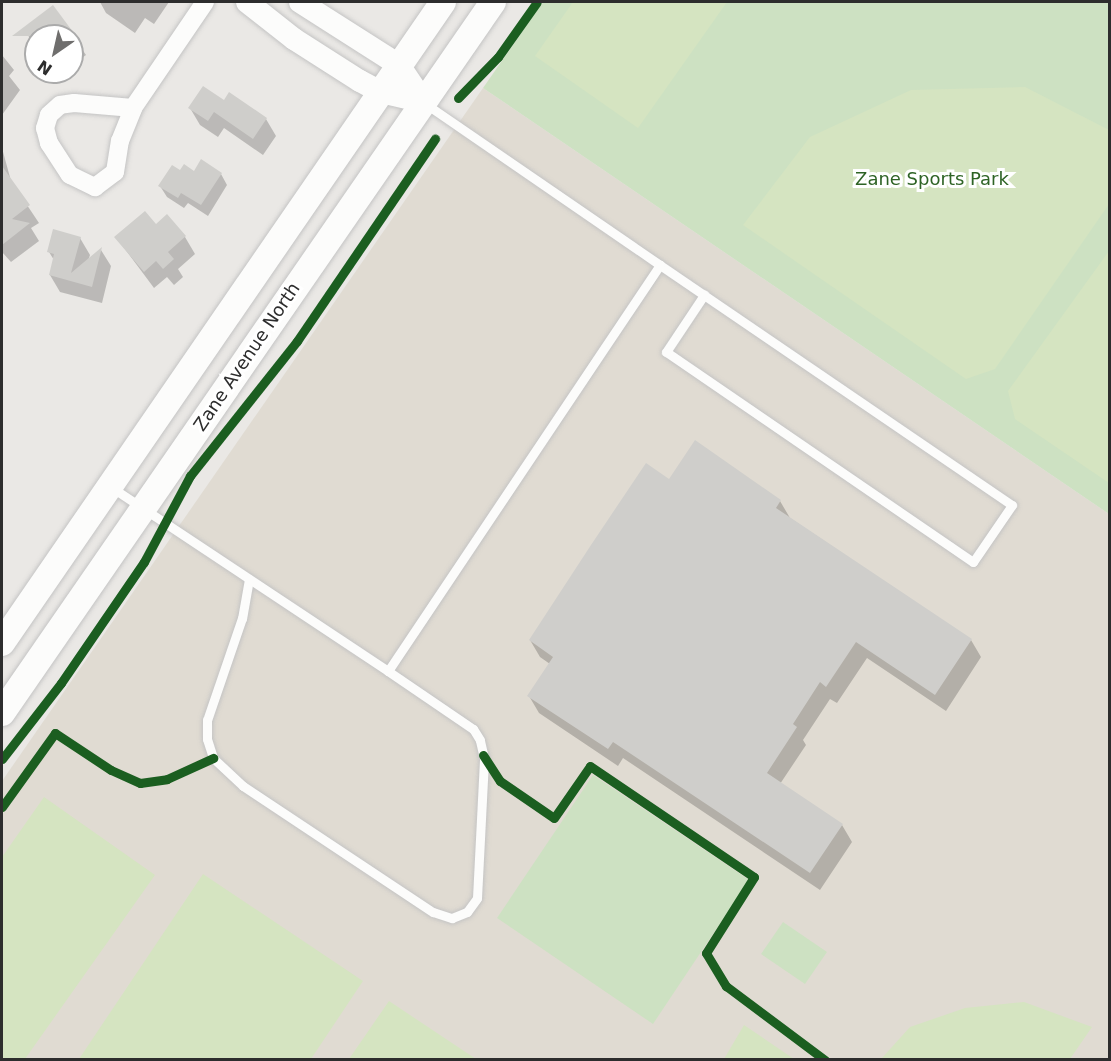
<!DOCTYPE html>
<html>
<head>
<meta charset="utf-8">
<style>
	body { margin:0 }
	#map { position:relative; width:1111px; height:1061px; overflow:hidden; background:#eae8e5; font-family:"DejaVu Sans",sans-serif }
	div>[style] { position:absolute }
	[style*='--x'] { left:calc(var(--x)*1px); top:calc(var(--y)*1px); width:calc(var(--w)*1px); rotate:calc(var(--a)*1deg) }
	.education>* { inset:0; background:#e0dbd2 }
	.green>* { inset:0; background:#cde1c2 }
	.pitch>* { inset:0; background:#d5e4c1 }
	.shadow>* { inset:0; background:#0003 }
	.building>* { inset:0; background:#cfcecb }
	.roads { filter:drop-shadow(0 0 2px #c4c4c4) drop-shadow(0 0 2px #c4c4c4) }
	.service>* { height:9px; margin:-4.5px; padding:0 4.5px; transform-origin:4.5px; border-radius:4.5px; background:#fcfcfb }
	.minor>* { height:18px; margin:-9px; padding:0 9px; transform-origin:9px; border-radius:9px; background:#fcfcfb }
	.tertiary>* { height:22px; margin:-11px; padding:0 11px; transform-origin:11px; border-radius:11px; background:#fcfcfb }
	.secondary>* { height:26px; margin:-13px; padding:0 13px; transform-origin:13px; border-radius:13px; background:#fcfcfb }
	.cycleway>* { height:9px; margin:-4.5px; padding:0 4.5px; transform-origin:4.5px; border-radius:4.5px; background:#1b5e20 }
	span { translate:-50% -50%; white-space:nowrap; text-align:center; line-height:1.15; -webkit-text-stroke:6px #fff; paint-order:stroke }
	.park-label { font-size:18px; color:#2e6325 }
	.street-label { font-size:18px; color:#2d2d2d }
	.frame { position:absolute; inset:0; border:3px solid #2d2d2d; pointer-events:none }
	.north { position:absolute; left:24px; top:24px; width:60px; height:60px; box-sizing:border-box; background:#fff; border:2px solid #ababab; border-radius:50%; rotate:214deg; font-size:16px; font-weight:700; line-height:24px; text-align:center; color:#2d2d2d }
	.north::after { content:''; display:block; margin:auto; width:21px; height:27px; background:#6f6e6d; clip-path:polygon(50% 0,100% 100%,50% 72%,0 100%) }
</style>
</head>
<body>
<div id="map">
	<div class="education">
		<i style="clip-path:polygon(483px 88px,1109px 514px,1109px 1059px,2px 1060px,2px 781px)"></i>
	</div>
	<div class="green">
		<i style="clip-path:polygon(543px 2px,1109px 2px,1109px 514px,483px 88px)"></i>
		<i style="clip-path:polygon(593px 775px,749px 880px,653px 1024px,497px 918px)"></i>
		<i style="clip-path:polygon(783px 922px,827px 952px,805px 984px,761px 954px)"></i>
	</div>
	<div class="pitch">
		<i style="clip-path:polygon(573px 2px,727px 2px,638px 128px,535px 56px)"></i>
		<i style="clip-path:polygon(1025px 87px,1109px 130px,1109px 204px,995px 369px,966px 379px,743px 225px,810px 137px,911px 90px)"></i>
		<i style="clip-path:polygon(1109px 251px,1110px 483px,1109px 483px,1015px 419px,1008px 391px)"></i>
		<i style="clip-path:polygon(44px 797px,155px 875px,25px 1059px,2px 1059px,2px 857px)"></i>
		<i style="clip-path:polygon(203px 874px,363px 981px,311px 1059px,79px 1059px)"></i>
		<i style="clip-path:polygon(389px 1001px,476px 1059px,349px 1059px)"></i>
		<i style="clip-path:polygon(1024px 1002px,1092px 1027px,1070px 1059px,881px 1059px,910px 1027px,965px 1008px)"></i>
		<i style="clip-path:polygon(744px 1025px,794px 1059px,724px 1059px)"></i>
	</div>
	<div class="shadow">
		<i style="clip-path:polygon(100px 2px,169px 2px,154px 24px,145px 18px,135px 33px,106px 13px)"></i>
		<i style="clip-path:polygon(53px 7px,86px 55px,72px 65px,72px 36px,36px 36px,36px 48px,24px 29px)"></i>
		<i style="clip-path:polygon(2px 55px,14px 70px,9px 76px,20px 90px,2px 115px)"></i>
		<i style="clip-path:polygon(224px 102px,266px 119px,276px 136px,263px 155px,224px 128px,218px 137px,200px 125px,190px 108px)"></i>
		<i style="clip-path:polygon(2px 148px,11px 181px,39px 223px,31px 228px,39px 241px,11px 262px,2px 252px)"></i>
		<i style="clip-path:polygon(181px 172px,221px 174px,227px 185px,208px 216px,188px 203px,184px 208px,167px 197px,160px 186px)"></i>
		<i style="clip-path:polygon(155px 226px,185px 237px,195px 254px,178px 269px,183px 277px,174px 285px,167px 277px,154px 288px,116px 237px)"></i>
		<i style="clip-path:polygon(80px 238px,90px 255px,88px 261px,101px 250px,111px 266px,102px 303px,60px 292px,50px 275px,54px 260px,49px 252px)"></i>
		<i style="clip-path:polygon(669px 481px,780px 501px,790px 518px,971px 640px,981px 657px,946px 711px,867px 658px,837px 703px,830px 699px,803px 740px,806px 745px,780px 784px,842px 825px,852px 842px,820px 890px,623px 758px,618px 766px,539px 713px,529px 696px,550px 664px,540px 657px,530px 640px)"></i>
	</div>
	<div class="building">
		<i style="clip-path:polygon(53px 5px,76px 36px,12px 36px)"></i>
		<i style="clip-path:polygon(203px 86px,224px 100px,229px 92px,267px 118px,253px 139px,214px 112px,208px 121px,188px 108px)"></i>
		<i style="clip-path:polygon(201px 159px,222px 173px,201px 205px,181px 193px,178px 198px,158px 186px,172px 165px,180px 170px,184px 164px,194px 171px)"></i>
		<i style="clip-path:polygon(2px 166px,30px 205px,12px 219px,30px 223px,2px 245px)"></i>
		<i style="clip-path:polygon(145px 211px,156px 224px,167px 214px,186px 236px,168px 252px,174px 259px,163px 269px,156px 261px,144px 272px,114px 237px)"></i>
		<i style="clip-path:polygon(53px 229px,81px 237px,71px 273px,102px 247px,92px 287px,49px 275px,54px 254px,47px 252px)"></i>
		<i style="clip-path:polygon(695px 440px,781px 500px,776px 508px,972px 639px,935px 695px,856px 642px,826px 687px,820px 682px,793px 724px,797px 727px,767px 773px,843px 824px,810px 873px,613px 742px,608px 749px,527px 696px,553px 657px,529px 640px,591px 545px,646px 463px,669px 479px)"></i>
	</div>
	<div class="roads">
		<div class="service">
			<i style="--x:660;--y:265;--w:426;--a:34.3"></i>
			<i style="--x:1012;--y:505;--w:69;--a:124.4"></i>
			<i style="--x:973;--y:562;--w:372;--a:-145.6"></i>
			<i style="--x:666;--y:352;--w:69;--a:-56.3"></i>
			<i style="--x:111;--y:487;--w:333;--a:33.6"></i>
			<i style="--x:388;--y:671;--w:489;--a:-56.2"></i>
			<i style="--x:660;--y:265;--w:284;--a:-145.5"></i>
			<i style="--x:249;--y:579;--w:40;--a:100"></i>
			<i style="--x:242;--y:618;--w:108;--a:108.9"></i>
			<i style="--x:207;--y:720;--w:19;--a:90"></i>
			<i style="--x:207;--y:739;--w:20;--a:72"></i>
			<i style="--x:213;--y:758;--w:41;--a:43"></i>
			<i style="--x:243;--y:786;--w:228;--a:33.6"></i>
			<i style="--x:433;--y:912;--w:20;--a:18"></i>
			<i style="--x:452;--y:918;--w:16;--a:-22"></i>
			<i style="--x:467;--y:912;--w:17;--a:-54"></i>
			<i style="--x:477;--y:898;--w:140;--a:-87.1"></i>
			<i style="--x:484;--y:758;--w:18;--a:-103"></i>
			<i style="--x:480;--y:740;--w:13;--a:-122"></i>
			<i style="--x:473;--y:729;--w:103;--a:-145.7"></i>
		</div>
		<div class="minor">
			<i style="--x:133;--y:108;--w:59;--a:-175.2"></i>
			<i style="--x:74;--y:103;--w:14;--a:172"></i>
			<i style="--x:60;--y:105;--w:15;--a:138"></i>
			<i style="--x:49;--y:115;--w:14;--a:107"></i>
			<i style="--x:45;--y:128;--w:16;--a:75"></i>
			<i style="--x:49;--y:143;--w:38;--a:57"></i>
			<i style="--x:70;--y:175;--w:28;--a:26"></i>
			<i style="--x:95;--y:187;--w:25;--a:-37"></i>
			<i style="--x:115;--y:172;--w:31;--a:-81"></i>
			<i style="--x:120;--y:141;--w:35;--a:-68"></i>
			<i style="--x:133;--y:108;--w:128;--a:-55.8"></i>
		</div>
		<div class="tertiary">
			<i style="--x:247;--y:2;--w:60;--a:38.2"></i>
			<i style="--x:294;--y:39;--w:78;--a:32.5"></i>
			<i style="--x:360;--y:81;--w:24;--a:28"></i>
			<i style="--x:381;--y:92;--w:44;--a:13.1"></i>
			<i style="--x:300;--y:2;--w:117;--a:32.5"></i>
			<i style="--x:399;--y:65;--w:45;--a:56"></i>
		</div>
		<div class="secondary">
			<i style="--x:2;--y:643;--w:778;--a:-55.47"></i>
			<i style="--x:2;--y:713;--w:864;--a:-55.37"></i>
		</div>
	</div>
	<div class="cycleway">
		<i style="--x:458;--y:98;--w:57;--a:-45.7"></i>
		<i style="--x:498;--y:57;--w:67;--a:-54.7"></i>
		<i style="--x:483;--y:755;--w:31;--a:57"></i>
		<i style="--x:500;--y:781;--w:65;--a:34.4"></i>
		<i style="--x:554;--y:818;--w:63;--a:-55.3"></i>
		<i style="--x:590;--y:766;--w:198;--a:34.1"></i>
		<i style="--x:754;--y:877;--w:90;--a:122.3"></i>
		<i style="--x:706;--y:953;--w:39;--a:59"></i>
		<i style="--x:726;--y:986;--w:124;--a:36.8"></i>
		<i style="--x:2;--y:759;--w:96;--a:-52.2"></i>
		<i style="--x:61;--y:683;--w:147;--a:-55.6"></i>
		<i style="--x:144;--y:562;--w:98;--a:-61.9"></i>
		<i style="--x:190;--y:476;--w:172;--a:-51.6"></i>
		<i style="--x:297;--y:341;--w:245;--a:-55.7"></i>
		<i style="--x:2;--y:807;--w:91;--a:-54.4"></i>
		<i style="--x:55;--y:733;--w:67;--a:33.5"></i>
		<i style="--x:111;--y:770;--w:32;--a:24"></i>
		<i style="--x:140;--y:783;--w:27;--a:-8"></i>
		<i style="--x:167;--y:779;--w:51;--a:-24.5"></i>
	</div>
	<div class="park-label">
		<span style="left:932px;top:179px">Zane Sports Park</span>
	</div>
	<div class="street-label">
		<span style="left:247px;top:357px;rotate:-56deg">Zane Avenue North</span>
	</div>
	<div class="frame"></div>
	<div class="north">N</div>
</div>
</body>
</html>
